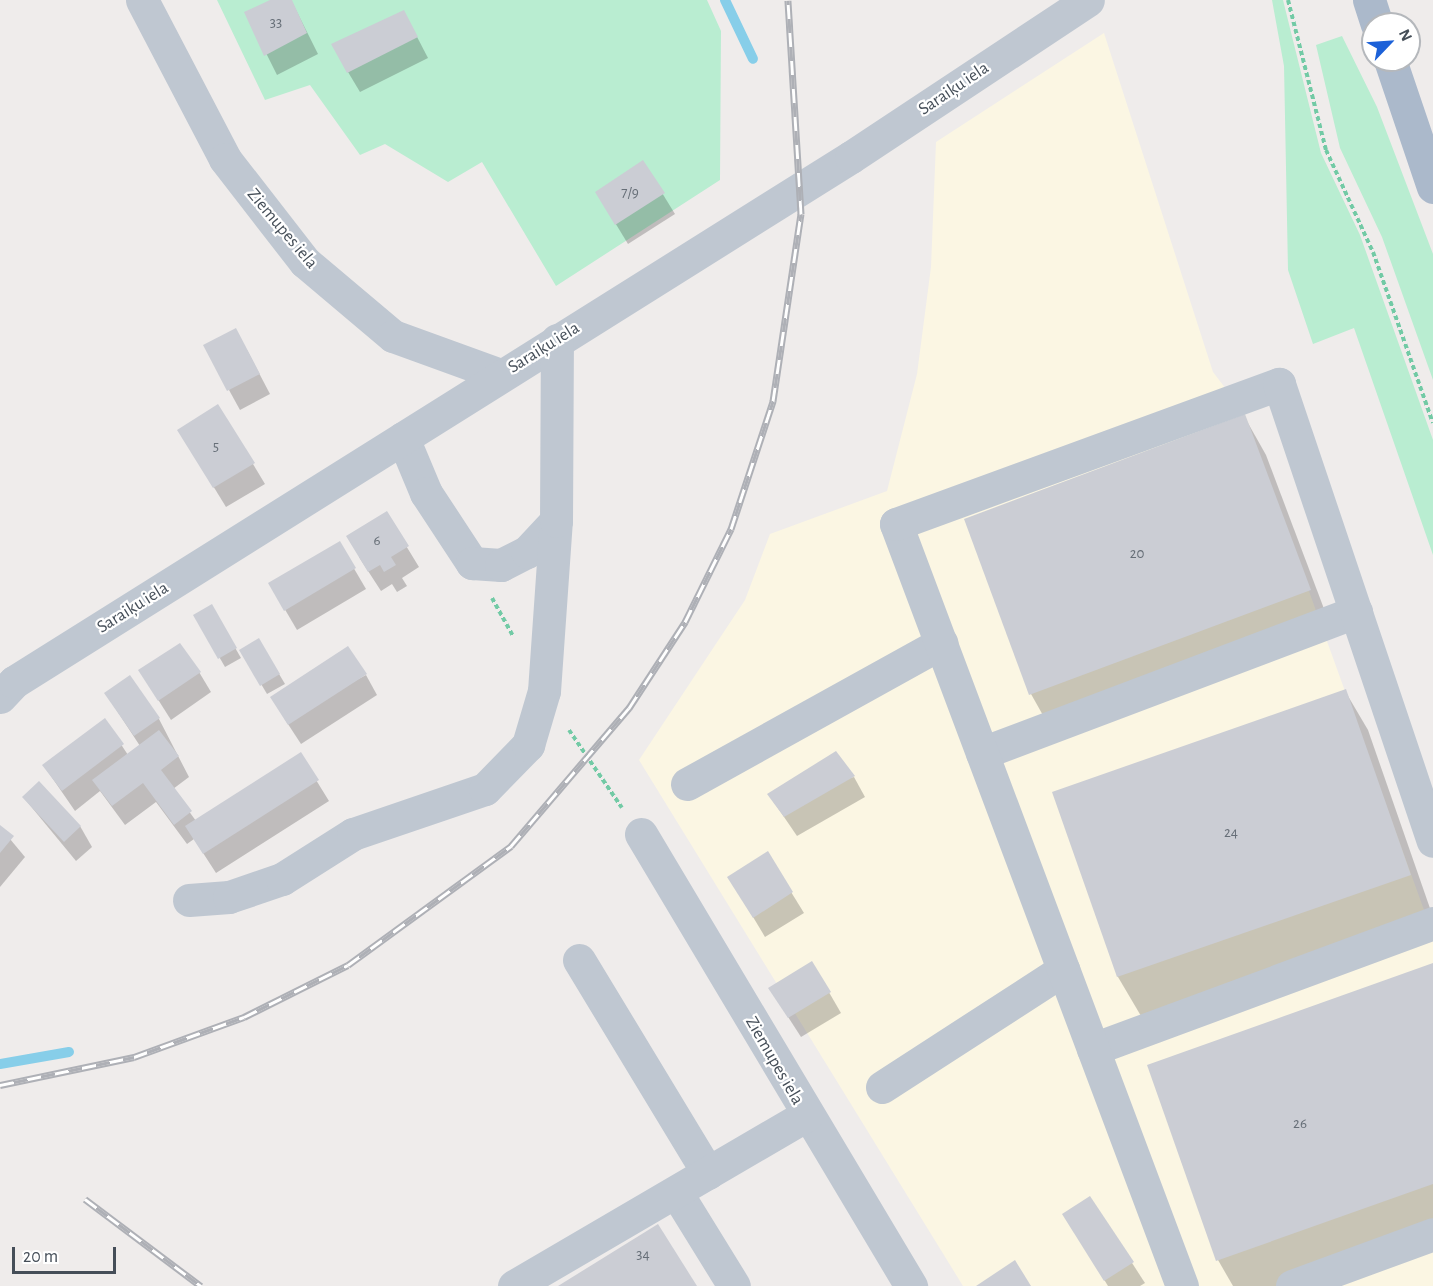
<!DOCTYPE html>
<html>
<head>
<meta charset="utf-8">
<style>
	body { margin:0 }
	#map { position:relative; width:1433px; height:1286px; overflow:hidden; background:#efeceb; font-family:"Alegreya Sans",sans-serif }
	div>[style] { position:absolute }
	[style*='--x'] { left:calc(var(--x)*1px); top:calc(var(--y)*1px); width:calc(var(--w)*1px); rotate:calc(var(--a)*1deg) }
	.commercial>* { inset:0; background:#fbf6e3 }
	.green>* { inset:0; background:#b9edd1 }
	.shadow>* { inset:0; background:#0003 }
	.stream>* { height:10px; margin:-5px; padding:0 5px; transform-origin:5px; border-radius:5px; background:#87cee9 }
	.building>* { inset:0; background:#cbcdd4 }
	.path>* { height:4px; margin-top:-2px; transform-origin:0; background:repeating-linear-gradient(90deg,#72caa5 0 4.5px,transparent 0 7.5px) }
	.minor>* { height:33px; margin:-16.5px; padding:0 16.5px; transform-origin:16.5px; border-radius:16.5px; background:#bfc7d1 }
	.major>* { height:33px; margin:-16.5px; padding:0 16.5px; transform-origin:16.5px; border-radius:16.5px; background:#abb9cb }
	.rail>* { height:7px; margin-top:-3.5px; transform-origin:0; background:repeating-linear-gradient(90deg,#fff 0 14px,#aeb0b6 0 28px); box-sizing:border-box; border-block:2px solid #aeb0b6 }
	span { translate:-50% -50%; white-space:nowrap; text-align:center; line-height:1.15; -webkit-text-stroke:4.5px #fff; paint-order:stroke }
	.number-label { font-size:15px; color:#666e77 }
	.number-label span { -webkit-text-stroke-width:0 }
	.street-label { font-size:18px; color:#454e58 }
	.north { position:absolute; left:1361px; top:12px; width:60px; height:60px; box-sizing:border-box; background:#fff; border:2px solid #b5b8bc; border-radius:50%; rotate:65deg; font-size:16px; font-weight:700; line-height:24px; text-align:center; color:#454e58 }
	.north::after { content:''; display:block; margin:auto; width:21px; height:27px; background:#1c61d8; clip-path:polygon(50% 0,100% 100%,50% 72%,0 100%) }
	.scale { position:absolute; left:12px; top:1247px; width:104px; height:27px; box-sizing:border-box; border:3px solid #454e58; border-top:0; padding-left:8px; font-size:18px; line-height:21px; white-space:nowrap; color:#454e58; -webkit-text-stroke:4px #fff; paint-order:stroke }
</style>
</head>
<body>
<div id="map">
	<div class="commercial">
		<i style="clip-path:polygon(1104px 33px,1213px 372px,1245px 414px,1433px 935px,1433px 1286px,963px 1286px,639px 760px,745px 600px,770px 534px,887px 491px,917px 374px,931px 267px,936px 142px)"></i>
	</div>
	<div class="green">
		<i style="clip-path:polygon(217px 0,707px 0,721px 31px,720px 180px,556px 286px,482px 162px,448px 182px,385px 144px,360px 155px,310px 85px,265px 100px)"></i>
		<i style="clip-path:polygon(1272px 0,1283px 0,1321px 153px,1360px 235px,1433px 440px,1433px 555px,1354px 328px,1313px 344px,1288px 270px,1284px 66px)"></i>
		<i style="clip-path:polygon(1342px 36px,1377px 107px,1433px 254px,1433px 380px,1382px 237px,1340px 148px,1316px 45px)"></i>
	</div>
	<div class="shadow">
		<i style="clip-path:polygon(274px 0,291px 0,318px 54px,277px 75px,246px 13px)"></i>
		<i style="clip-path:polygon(415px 33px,428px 58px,360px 92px,348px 72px)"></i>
		<i style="clip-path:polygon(643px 162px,675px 214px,628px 244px,597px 193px)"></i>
		<i style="clip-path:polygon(247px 350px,270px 394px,240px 410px,229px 390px)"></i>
		<i style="clip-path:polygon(218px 406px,265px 484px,226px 507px,191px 450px)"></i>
		<i style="clip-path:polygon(1244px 416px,1266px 455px,1332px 630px,1053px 733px,1031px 694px)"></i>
		<i style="clip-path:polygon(386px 513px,419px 567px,402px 578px,407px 586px,397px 592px,392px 584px,381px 591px,359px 557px)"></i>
		<i style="clip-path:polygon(339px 543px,366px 589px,297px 630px,270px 584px)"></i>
		<i style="clip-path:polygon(211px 606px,241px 658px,225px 667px,195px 615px)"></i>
		<i style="clip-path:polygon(259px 640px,285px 684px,267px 694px,241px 650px)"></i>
		<i style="clip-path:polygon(199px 672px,211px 692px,171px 720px,152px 690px)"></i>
		<i style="clip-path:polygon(366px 675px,377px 695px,301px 744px,284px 718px)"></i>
		<i style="clip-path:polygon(1345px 691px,1368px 730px,1432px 914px,1141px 1016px,1118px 977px,1054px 793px)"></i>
		<i style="clip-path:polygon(106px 694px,159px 719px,189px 777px,173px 789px,196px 821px,300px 754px,329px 801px,216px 873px,194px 839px,187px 844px,156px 802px,125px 825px,100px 791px,75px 811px,44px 766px,105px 720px,128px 755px,140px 746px)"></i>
		<i style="clip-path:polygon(854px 777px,865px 797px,797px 836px,769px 795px)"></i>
		<i style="clip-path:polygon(24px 798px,80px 826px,92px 847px,76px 861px)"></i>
		<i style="clip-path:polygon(0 827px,25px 857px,0 887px)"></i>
		<i style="clip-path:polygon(767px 853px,804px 913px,765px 937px,741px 897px)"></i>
		<i style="clip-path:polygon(812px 963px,841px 1013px,801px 1037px,770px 989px)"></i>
		<i style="clip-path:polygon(1433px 965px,1433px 1230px,1277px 1286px,1233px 1286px,1218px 1260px)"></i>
		<i style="clip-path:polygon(1090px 1198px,1145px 1283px,1140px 1286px,1108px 1286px,1076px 1234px)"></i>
	</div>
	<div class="stream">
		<i style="--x:725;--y:0;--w:65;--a:64.6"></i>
		<i style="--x:0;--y:1064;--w:70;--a:-9.9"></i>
	</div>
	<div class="building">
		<i style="clip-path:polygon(270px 0,292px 0,307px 33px,264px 56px,244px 12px)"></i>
		<i style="clip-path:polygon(404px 10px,418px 37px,347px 73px,331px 44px)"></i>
		<i style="clip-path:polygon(643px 160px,665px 193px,615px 225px,595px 192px)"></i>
		<i style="clip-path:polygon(236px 328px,260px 374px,227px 391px,203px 345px)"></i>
		<i style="clip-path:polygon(218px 404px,255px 463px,213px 488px,177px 430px)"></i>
		<i style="clip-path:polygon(1245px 414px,1311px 590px,1029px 695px,964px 519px)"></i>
		<i style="clip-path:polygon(387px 511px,409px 546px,391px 557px,396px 565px,384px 572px,380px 565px,368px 572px,346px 536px)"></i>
		<i style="clip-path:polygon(340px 541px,356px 568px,284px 611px,268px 583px)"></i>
		<i style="clip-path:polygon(212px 604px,237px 648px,218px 659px,193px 615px)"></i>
		<i style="clip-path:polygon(259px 638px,280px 674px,260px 686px,239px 650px)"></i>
		<i style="clip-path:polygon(180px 643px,201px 672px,158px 701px,138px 670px)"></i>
		<i style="clip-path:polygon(348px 646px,367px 674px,288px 725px,270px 697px)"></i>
		<i style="clip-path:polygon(130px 675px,160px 718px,134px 736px,104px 693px)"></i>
		<i style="clip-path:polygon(1346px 689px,1411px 875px,1117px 977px,1052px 792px)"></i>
		<i style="clip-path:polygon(105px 718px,124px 744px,62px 791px,42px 765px)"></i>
		<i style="clip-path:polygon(159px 730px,179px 756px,161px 770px,192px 811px,174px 825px,143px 783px,112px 806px,92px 780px)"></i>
		<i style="clip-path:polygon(836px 751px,855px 776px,784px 817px,767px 794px)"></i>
		<i style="clip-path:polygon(301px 752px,319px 780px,203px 854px,185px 826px)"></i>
		<i style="clip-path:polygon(39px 781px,81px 826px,64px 842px,22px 797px)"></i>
		<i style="clip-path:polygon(0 825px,14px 836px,0 853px)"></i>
		<i style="clip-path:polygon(768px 851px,793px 892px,753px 918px,727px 877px)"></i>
		<i style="clip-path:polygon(812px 961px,831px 992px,788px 1018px,768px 988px)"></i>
		<i style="clip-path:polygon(1433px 963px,1433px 1184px,1216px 1261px,1147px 1065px)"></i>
		<i style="clip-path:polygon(1090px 1196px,1134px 1262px,1104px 1281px,1062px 1214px)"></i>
		<i style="clip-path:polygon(658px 1224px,697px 1286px,558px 1286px)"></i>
		<i style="clip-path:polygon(1015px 1260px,1031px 1286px,976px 1286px)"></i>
	</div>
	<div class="path">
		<i style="--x:1288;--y:0;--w:155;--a:75.8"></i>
		<i style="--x:1326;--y:150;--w:112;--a:65.3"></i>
		<i style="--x:1373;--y:252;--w:181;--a:70.7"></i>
		<i style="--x:492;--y:598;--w:43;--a:61.1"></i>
		<i style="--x:569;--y:730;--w:94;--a:55.8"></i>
	</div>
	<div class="minor">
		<i style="--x:142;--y:0;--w:179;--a:62.4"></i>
		<i style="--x:225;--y:159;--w:130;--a:52.2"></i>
		<i style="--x:305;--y:262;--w:115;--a:40.1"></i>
		<i style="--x:393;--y:336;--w:115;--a:19.9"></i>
		<i style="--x:403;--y:438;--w:60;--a:67.3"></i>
		<i style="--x:426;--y:493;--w:84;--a:56.7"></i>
		<i style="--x:472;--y:563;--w:29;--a:4"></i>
		<i style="--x:501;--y:565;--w:29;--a:-27"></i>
		<i style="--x:527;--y:552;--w:42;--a:-46.9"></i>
		<i style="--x:0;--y:697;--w:21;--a:-47"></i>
		<i style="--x:14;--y:682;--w:988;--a:-32.1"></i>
		<i style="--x:851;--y:157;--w:284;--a:-33.5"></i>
		<i style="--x:982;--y:753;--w:400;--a:-20.7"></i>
		<i style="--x:687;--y:784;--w:291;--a:-29"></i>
		<i style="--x:641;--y:834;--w:527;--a:59.15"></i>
		<i style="--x:189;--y:900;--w:40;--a:-4.3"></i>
		<i style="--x:229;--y:897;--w:56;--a:-18.8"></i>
		<i style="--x:282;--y:879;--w:84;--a:-32.4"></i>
		<i style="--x:353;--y:834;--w:139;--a:-18.8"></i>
		<i style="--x:485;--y:789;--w:62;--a:-45.7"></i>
		<i style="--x:528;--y:745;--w:56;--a:-73.5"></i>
		<i style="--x:544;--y:691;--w:170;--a:-86"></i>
		<i style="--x:556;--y:521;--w:181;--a:-89.7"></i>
		<i style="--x:579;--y:960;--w:249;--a:58.8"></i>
		<i style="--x:1093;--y:1049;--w:363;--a:-20.3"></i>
		<i style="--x:882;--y:1087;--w:216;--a:-32.9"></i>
		<i style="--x:676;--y:1192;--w:110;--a:58.3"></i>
		<i style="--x:514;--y:1286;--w:339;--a:-30.3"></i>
		<i style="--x:1182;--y:1286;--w:814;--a:-110.57"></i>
		<i style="--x:896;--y:524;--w:408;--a:-20.1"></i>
		<i style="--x:1279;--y:384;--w:482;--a:71.4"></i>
		<i style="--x:1292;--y:1286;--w:150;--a:-20.2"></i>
	</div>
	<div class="major">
		<i style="--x:1369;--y:0;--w:25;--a:72"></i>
		<i style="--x:1390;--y:60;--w:134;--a:71.3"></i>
	</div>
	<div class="rail">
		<i style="--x:0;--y:1085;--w:137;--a:-11.8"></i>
		<i style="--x:134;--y:1057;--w:117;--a:-20"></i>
		<i style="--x:244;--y:1017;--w:116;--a:-26.6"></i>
		<i style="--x:348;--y:965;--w:202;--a:-36.1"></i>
		<i style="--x:511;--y:846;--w:182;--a:-49.5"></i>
		<i style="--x:629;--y:708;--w:103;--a:-56.9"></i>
		<i style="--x:685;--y:622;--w:104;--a:-63.7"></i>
		<i style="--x:731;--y:529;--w:135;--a:-71.8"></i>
		<i style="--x:773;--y:401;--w:189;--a:-81.5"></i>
		<i style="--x:801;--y:214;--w:214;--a:-93.5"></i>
		<i style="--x:85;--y:1199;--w:145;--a:36.9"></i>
	</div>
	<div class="number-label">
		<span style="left:276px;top:23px">33</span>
		<span style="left:630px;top:193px">7/9</span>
		<span style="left:216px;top:447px">5</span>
		<span style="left:377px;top:541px">6</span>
		<span style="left:1137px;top:554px">20</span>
		<span style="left:1231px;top:833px">24</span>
		<span style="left:1300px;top:1124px">26</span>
		<span style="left:643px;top:1255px">34</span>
	</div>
	<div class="street-label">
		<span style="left:954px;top:89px;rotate:-34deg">Saraiķu iela</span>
		<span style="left:282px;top:229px;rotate:50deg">Ziemupes iela</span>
		<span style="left:544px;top:348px;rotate:-32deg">Saraiķu iela</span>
		<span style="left:133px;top:608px;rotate:-32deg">Saraiķu iela</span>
		<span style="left:774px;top:1061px;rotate:60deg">Ziemupes iela</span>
	</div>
	<div class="north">N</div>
	<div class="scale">20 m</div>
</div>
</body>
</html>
